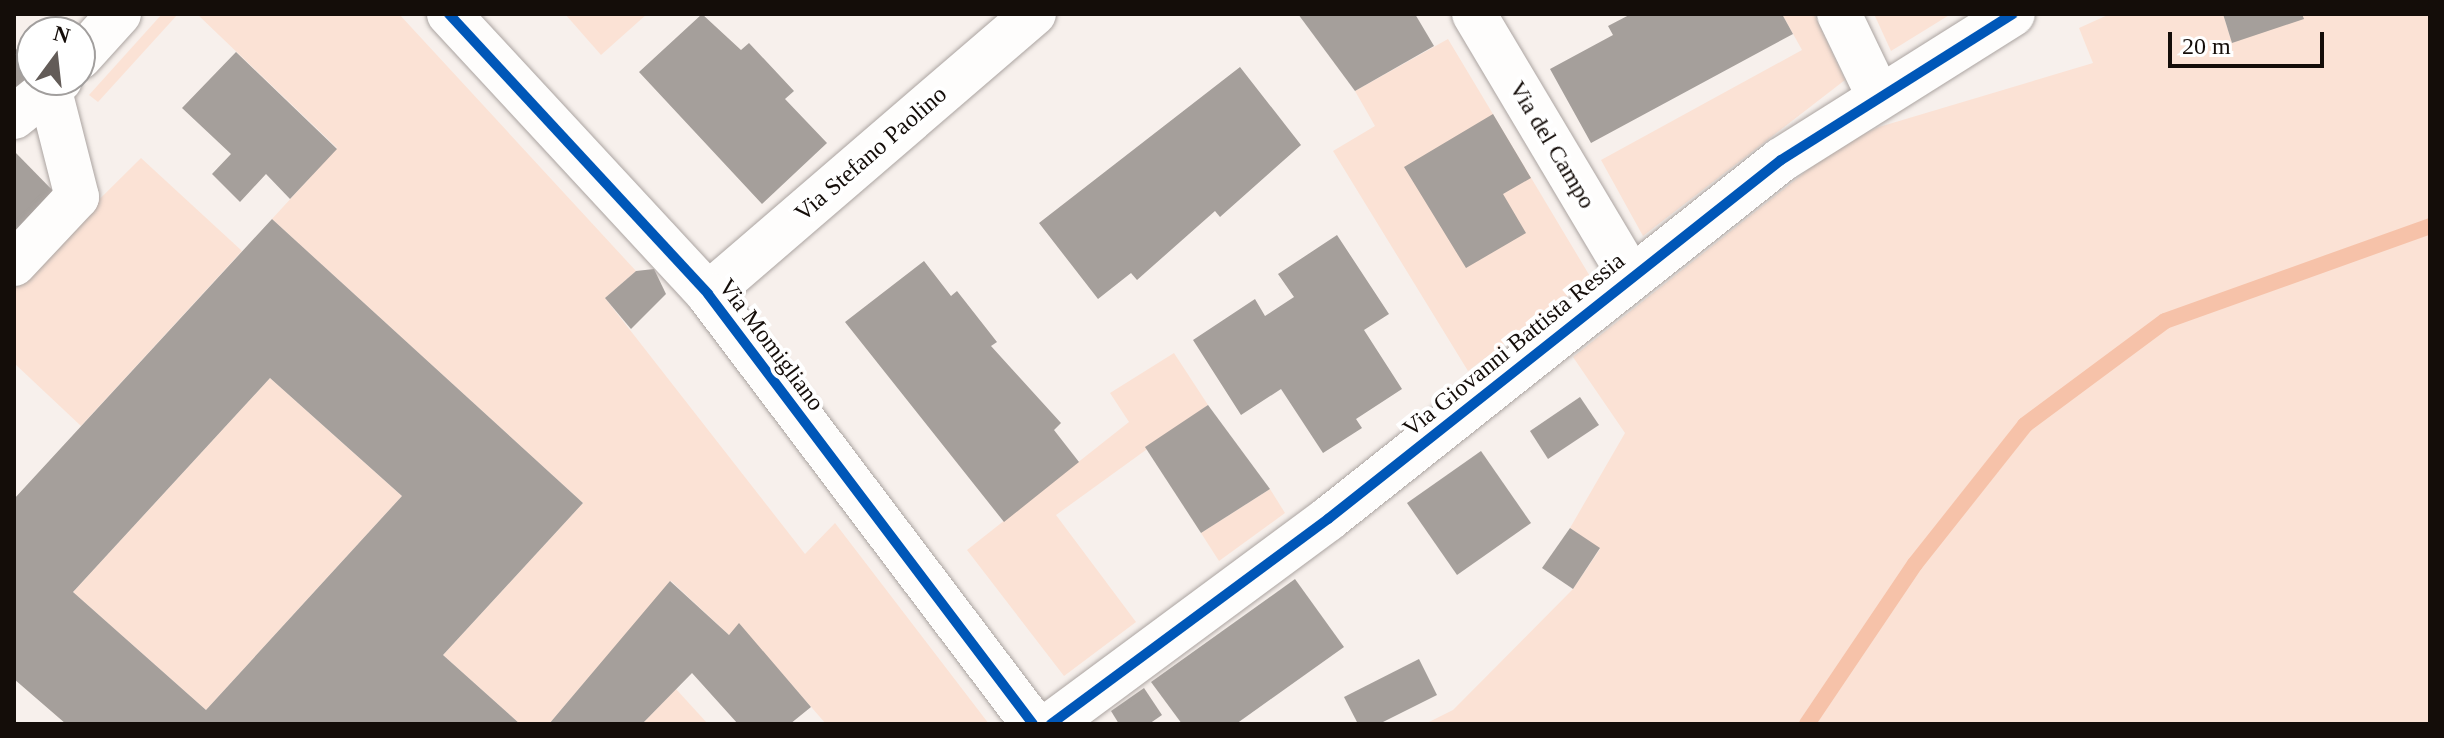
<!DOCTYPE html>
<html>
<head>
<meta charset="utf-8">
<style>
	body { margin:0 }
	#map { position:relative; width:2444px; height:738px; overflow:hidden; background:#f7f0ec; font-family:Georgia,serif }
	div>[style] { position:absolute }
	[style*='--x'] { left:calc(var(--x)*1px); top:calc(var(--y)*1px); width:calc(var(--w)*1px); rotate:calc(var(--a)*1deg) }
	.green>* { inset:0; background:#fbe2d5 }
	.stream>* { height:16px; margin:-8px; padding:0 8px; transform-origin:8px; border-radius:8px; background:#f6c2a9 }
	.building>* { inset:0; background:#a59f9b }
	.roads { filter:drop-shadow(0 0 2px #aba4a1) drop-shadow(0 0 2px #aba4a1) }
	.street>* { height:44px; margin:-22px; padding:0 22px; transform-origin:22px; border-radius:22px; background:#fefdfc }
	.secondary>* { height:44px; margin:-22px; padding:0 22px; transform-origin:22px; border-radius:22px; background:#fefdfc }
	.cycleway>* { height:10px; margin:-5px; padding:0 5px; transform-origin:5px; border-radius:5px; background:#0057b8 }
	span { translate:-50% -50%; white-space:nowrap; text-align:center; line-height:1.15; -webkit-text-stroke:8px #fff; paint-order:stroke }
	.street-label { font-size:24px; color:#140d09 }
	.frame { position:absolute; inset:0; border:16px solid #140d09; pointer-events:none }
	.north { position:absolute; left:16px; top:16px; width:80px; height:80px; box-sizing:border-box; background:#fff; border:2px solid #a19e9d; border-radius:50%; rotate:15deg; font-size:22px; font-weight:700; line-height:32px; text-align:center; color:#140d09 }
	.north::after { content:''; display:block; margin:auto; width:28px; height:36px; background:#635c58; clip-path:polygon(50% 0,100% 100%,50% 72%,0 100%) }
	.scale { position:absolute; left:2168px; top:32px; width:156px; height:36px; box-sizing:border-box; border:4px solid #140d09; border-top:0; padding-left:10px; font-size:24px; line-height:28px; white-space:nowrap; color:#140d09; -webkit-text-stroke:6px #fff; paint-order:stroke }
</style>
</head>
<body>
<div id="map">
	<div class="green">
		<i style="clip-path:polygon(162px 14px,178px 14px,98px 102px,89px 95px)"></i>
		<i style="clip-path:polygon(197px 14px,399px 14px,636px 271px,605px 298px,805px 554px,835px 523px,989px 724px,826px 724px,739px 624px,729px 635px,671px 581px,549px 724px,520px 724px,443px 655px,583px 503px,272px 219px,337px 148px)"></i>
		<i style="clip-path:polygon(565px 14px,647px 14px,601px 55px)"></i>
		<i style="clip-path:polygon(1782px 14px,1814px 14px,1845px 80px,1643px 236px,1601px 160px,1802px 50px)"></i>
		<i style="clip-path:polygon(1874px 14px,1951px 14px,1891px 51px)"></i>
		<i style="clip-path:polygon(2110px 14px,2223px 14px,2232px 43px,2302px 14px,2430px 14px,2430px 724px,1425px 724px,1453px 710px,1573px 589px,1600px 549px,1570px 528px,1625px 433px,1573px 357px,1834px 149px,1879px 127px,2093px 63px,2079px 28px)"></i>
		<i style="clip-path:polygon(1448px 39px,1591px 278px,1468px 371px,1333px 151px,1375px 126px,1355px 91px)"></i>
		<i style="clip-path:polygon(141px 158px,242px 251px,81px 426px,14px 363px,14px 284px)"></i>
		<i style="clip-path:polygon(1174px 353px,1208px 405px,1056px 515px,1136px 622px,1064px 676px,967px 550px,1129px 422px,1110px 393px)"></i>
		<i style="clip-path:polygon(270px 378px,402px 496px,206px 710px,73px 592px)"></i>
		<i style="clip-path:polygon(1270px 489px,1285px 513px,1219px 561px,1201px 533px)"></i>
		<i style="clip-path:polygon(676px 689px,708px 724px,642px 724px)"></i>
	</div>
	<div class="stream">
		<i style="--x:1807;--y:724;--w:193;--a:-56"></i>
		<i style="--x:1915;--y:564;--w:177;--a:-51.6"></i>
		<i style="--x:2025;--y:425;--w:174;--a:-36.6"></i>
		<i style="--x:2165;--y:321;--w:282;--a:-19.7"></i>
	</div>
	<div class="building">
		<i style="clip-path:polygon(702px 14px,741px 50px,749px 43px,794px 91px,785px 99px,827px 143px,762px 204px,639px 72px)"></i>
		<i style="clip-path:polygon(1298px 14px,1415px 14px,1434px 46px,1355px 91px)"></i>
		<i style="clip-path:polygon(1631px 14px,1782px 14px,1793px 34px,1591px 143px,1550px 69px,1613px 35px,1608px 26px)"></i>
		<i style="clip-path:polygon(2223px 14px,2302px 14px,2304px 19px,2232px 43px)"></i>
		<i style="clip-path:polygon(14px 46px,32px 70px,14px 101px)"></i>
		<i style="clip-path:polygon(236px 52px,337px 149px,290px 199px,266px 174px,240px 202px,212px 174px,231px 154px,182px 108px)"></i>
		<i style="clip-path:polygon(1240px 67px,1301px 145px,1220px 217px,1215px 211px,1137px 280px,1131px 273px,1098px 299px,1039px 223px)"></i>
		<i style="clip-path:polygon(1493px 114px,1531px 178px,1503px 194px,1526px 233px,1466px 268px,1404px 167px)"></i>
		<i style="clip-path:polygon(14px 151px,61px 199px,14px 245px)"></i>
		<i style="clip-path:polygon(evenodd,272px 219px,583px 503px,443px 655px,520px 724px,66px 724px,14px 679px,14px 499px,272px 219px,270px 378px,402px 496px,206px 710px,73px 592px,270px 378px)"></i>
		<i style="clip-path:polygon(1337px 235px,1389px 314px,1364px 330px,1402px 389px,1356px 419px,1362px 428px,1323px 453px,1281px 389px,1241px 415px,1193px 340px,1255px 299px,1265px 316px,1294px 297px,1278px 274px)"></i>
		<i style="clip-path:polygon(924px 261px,951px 296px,957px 291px,997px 342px,991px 346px,1061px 423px,1054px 430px,1079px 462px,1004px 522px,845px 322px)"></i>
		<i style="clip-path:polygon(654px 269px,666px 294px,631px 329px,605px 298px,636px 271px)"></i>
		<i style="clip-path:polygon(1580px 397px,1599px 425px,1548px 459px,1530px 431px)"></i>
		<i style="clip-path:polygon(1208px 405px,1270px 489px,1201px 533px,1145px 447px)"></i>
		<i style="clip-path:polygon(1481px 451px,1531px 523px,1457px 575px,1407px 503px)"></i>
		<i style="clip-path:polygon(1570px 528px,1600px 548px,1573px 589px,1542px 568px)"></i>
		<i style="clip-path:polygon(1295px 579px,1344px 647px,1236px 724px,1182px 724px,1151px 682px)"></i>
		<i style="clip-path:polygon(670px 581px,729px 635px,739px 623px,811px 707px,790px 724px,738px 724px,692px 673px,642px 724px,549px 724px)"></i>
		<i style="clip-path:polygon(1419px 659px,1437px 695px,1379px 724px,1358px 724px,1344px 697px)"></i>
		<i style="clip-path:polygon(1144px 688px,1162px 715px,1149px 724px,1119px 724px,1111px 711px)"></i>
	</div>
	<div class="roads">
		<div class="street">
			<i style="--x:1474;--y:14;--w:306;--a:59.2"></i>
			<i style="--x:1839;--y:14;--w:90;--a:64.3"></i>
			<i style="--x:80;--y:57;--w:58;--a:-47.8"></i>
			<i style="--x:14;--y:117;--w:59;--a:-38.8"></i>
			<i style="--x:14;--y:264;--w:92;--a:-46.8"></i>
			<i style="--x:77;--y:197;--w:109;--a:-104.3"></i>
			<i style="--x:708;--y:294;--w:430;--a:-40.7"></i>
		</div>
		<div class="secondary">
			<i style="--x:449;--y:14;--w:381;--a:47.2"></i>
			<i style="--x:708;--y:294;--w:539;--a:52.92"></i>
			<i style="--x:1051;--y:724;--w:345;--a:-36.5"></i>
			<i style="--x:1328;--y:519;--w:578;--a:-38.4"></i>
			<i style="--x:1781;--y:160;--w:274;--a:-32.2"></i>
		</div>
	</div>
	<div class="cycleway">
		<i style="--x:449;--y:14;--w:381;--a:47.2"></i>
		<i style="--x:708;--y:294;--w:539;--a:52.92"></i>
		<i style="--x:1051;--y:724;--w:345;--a:-36.5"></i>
		<i style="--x:1328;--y:519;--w:578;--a:-38.4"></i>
		<i style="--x:1781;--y:160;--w:274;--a:-32.2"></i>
	</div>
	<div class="street-label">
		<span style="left:1552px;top:145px;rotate:59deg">Via del Campo</span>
		<span style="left:871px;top:154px;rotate:-41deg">Via Stefano Paolino</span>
		<span style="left:771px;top:345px;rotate:53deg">Via Momigliano</span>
		<span style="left:1514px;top:345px;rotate:-39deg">Via Giovanni Battista Ressia</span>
	</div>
	<div class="frame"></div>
	<div class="north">N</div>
	<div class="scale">20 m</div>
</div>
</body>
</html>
